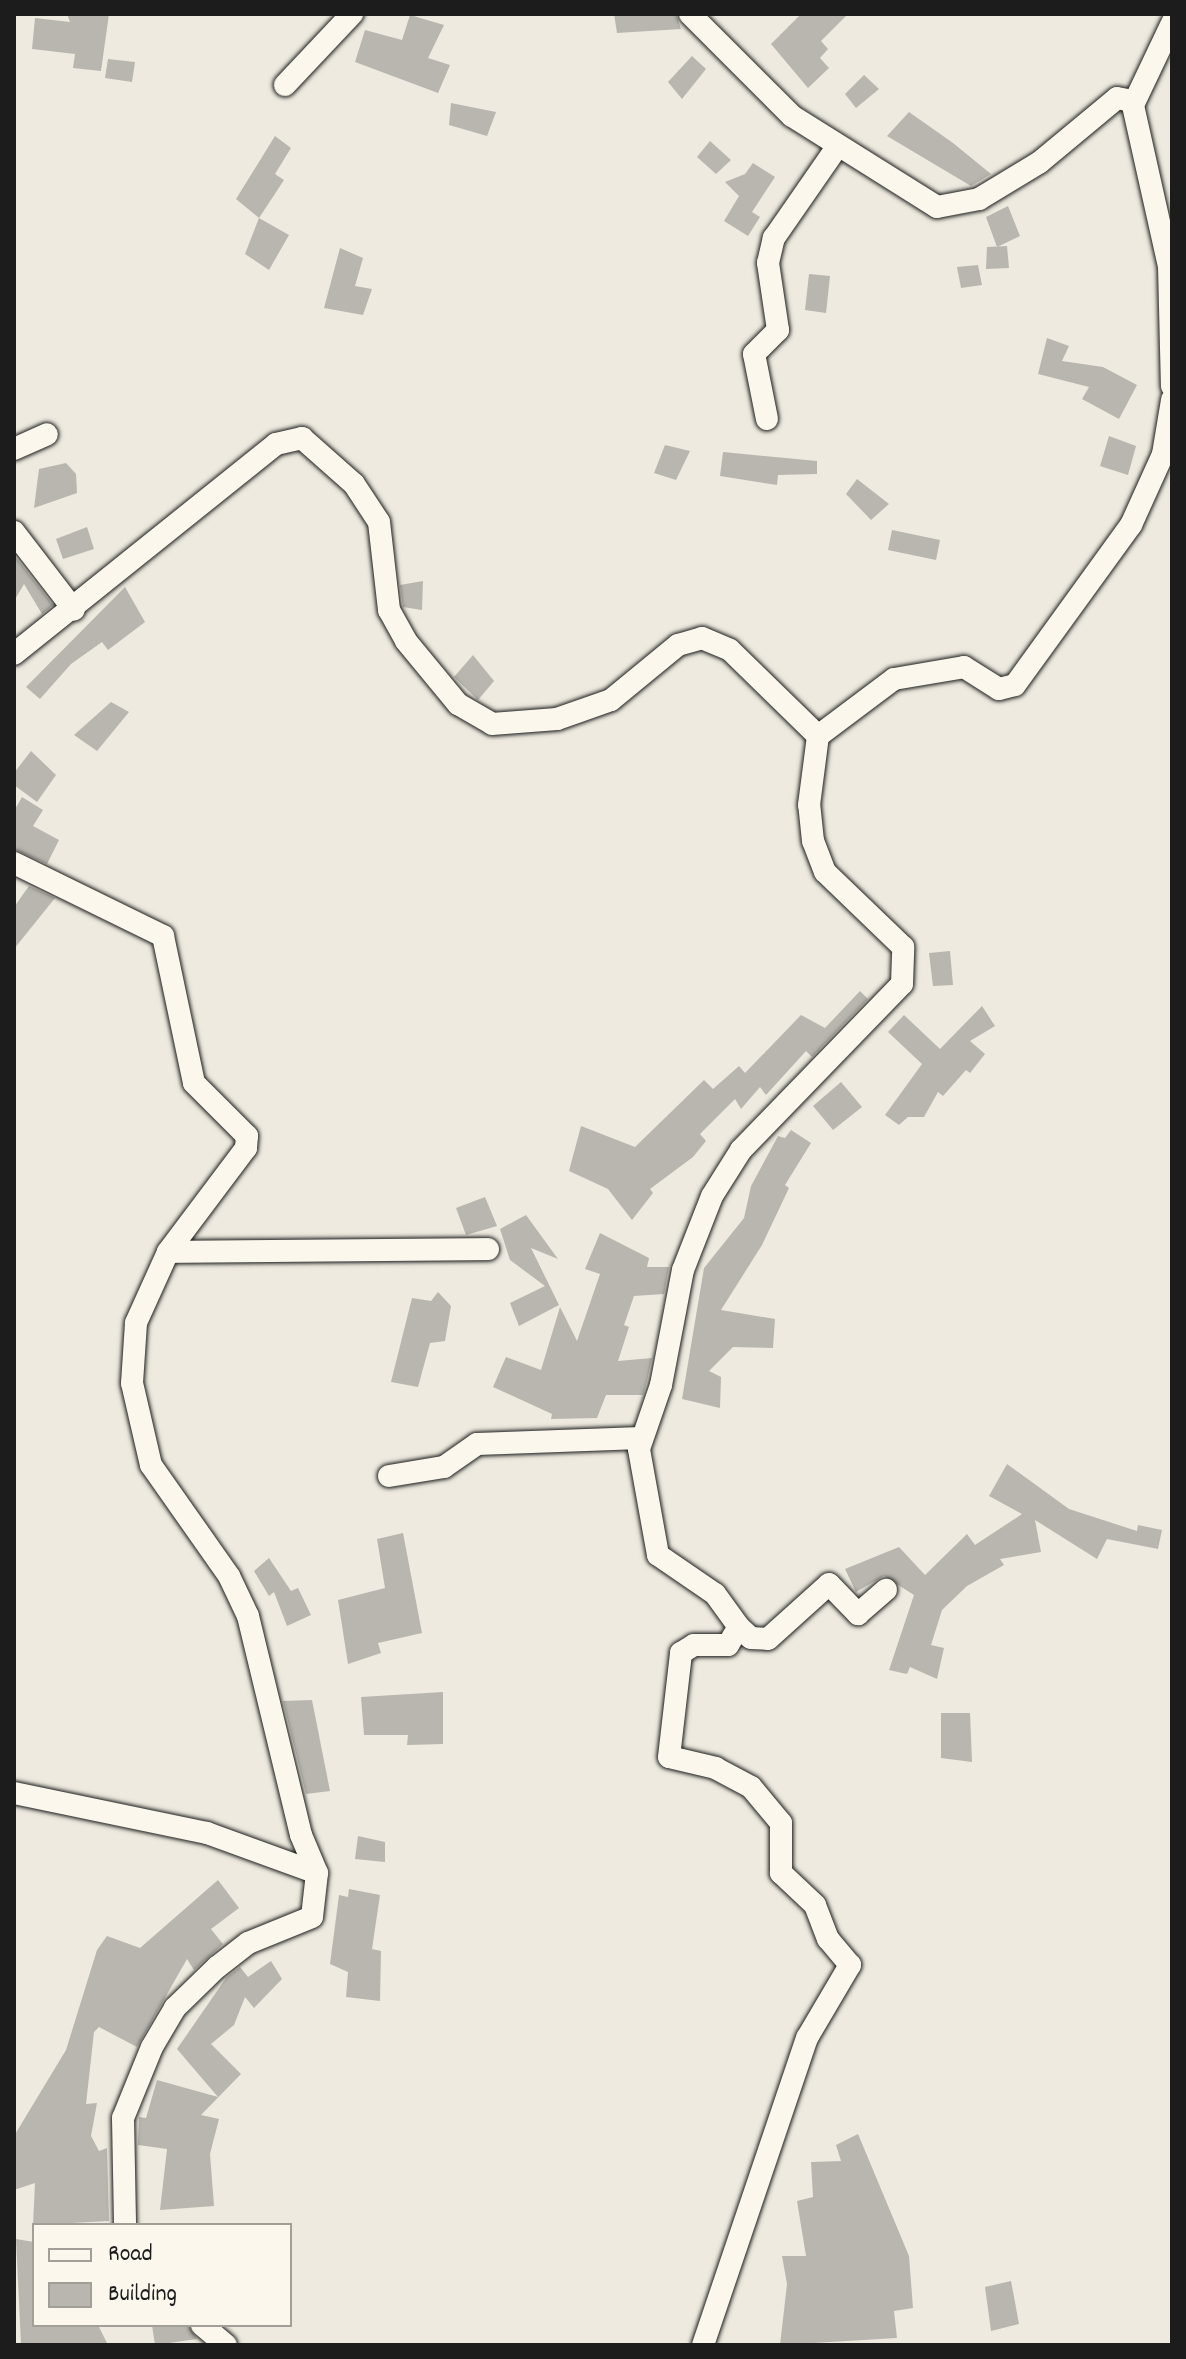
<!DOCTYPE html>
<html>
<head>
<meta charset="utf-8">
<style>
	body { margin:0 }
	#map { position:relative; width:1186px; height:2359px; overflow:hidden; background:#eeeadf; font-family:Dekko,sans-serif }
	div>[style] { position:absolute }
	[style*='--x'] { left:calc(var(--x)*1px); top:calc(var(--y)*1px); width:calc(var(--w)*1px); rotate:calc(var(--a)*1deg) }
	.building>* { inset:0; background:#b9b6af }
	.roads { filter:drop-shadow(0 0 2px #1c1c1c) drop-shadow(0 0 2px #1c1c1c) }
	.street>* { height:22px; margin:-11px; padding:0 11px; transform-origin:11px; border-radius:11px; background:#fbf7ec }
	span { translate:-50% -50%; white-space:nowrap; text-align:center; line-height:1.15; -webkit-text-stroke:6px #fbf7ec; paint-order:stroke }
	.frame { position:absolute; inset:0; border:16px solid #1c1c1c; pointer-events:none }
	.legend { position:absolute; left:32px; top:2223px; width:260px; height:104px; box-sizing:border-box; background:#fbf7ec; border:2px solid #a29f99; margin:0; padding:10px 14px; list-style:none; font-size:24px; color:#1c1c1c }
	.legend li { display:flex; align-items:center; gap:16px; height:40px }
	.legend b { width:40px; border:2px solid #a29f99 }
</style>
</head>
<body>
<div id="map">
	<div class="building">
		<i style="clip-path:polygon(67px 14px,109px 14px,101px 71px,73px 68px,75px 54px,32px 49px,35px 18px,70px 22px)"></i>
		<i style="clip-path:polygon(614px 14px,676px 14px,681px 29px,617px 33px)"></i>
		<i style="clip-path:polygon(801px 14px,848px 14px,821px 41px,828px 49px,820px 58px,829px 68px,808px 88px,771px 44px)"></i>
		<i style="clip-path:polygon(410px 15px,444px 25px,428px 58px,450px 65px,438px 93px,355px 62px,365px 30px,402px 40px)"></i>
		<i style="clip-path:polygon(692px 56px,706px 69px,682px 99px,668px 82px)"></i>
		<i style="clip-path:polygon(108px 59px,135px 62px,132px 82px,105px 78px)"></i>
		<i style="clip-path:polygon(864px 75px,879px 89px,856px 108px,845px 94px)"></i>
		<i style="clip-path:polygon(451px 103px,496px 112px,487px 136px,449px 125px)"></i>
		<i style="clip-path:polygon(909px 112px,953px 143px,991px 174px,971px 186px,887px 136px)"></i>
		<i style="clip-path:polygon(275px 136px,291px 148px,275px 174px,284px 180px,259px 218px,236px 199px)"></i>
		<i style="clip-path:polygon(710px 141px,731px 160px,716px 174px,697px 157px)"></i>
		<i style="clip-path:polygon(753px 163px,775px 177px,752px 212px,760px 217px,748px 236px,724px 221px,739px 196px,725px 182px,745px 174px)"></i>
		<i style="clip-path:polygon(1008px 206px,1020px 236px,997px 247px,986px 217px)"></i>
		<i style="clip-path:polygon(259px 218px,289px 235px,269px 270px,245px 254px)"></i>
		<i style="clip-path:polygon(1007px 246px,1009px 268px,986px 269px,987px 247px)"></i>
		<i style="clip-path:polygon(340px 248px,363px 258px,355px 286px,372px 289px,363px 315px,324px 308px)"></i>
		<i style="clip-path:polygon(978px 265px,982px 285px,961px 288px,957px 267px)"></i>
		<i style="clip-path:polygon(809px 274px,830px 276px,826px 313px,805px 310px)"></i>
		<i style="clip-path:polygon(1047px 338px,1069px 346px,1062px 361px,1103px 367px,1137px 385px,1119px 419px,1082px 399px,1089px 387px,1038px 374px)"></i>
		<i style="clip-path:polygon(1109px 436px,1136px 446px,1128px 475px,1100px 466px)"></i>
		<i style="clip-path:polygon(665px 445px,690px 451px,676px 480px,654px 473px)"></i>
		<i style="clip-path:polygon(723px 452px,817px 461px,817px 474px,778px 475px,777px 485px,720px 476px)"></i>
		<i style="clip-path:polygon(66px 463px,76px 474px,77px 493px,34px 508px,39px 469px)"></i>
		<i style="clip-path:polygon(857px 479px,889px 504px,871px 520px,846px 494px)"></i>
		<i style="clip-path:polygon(87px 527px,94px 549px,63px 559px,56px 539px)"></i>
		<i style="clip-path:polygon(892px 530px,940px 540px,936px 560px,888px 550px)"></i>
		<i style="clip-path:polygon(14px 555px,53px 605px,42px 614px,24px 584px,14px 601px)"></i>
		<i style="clip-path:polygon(423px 581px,422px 610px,403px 607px,400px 585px)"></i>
		<i style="clip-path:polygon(125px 587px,145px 622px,108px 650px,102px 642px,71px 664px,40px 699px,26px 687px)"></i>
		<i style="clip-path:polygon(473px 655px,494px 681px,478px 700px,454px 677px)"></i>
		<i style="clip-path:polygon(111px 702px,129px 712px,97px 751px,74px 735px)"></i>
		<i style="clip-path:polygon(31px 751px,56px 775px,37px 802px,14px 785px,14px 773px)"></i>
		<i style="clip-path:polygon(22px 797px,43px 810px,33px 826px,59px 840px,47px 864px,14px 849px,14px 811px)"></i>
		<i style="clip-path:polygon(29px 886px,55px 898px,14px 949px,14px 907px)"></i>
		<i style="clip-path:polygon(950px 951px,953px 985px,933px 986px,929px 953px)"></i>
		<i style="clip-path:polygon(860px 991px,868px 999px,812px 1057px,806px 1051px,766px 1095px,760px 1087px,741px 1109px,735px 1099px,700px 1134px,706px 1141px,693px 1157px,650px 1189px,653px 1193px,632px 1220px,608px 1189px,569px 1171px,581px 1126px,635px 1147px,704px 1080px,713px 1089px,739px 1066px,745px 1073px,801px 1015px,825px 1028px)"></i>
		<i style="clip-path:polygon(982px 1006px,995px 1026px,970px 1041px,985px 1054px,970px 1073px,966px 1070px,943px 1096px,938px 1092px,924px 1117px,908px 1117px,899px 1125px,885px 1115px,922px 1064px,888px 1032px,904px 1015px,940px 1049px)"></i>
		<i style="clip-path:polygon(841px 1082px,862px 1107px,833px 1130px,813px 1106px)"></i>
		<i style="clip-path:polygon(791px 1130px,811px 1143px,785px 1185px,789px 1188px,762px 1245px,721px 1310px,775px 1319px,773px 1348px,733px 1347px,709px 1371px,721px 1377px,720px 1408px,682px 1399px,704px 1268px,744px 1218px,751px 1186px,778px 1136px,785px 1138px)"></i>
		<i style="clip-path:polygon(485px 1197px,497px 1226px,466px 1235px,456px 1208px)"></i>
		<i style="clip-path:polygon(526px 1215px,558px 1259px,531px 1248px,559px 1305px,519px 1326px,510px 1303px,545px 1286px,510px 1260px,500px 1229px)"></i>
		<i style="clip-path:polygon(600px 1233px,649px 1258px,647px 1267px,669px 1267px,664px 1294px,634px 1296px,624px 1325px,629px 1327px,618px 1361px,652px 1358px,647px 1381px,643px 1395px,606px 1395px,597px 1418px,551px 1419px,552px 1414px,493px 1387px,506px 1357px,541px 1370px,560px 1307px,577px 1341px,600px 1274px,585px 1269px)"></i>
		<i style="clip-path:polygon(438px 1292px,451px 1306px,445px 1341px,430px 1343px,418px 1387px,391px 1382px,412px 1298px,431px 1301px)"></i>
		<i style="clip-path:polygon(1007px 1464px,1069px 1509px,1137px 1531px,1138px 1525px,1162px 1530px,1158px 1549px,1107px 1539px,1097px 1559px,1035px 1520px,1041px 1552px,1000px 1559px,1004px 1565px,967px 1586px,942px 1610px,931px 1645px,944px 1648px,937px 1679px,910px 1667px,907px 1674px,889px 1670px,914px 1595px,884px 1576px,856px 1592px,845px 1569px,899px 1547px,925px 1575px,967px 1534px,975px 1545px,1022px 1514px,989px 1496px)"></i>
		<i style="clip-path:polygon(403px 1533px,422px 1633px,378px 1643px,381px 1653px,348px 1664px,338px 1600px,385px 1588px,377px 1539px)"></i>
		<i style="clip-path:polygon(269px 1558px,291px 1591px,298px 1588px,311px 1615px,287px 1626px,274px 1592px,269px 1596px,254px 1571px)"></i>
		<i style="clip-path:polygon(443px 1692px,443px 1744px,407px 1745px,408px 1735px,364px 1735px,361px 1697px)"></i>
		<i style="clip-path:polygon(312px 1700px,330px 1791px,306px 1794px,283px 1701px)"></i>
		<i style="clip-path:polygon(941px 1713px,970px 1713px,972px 1762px,941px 1758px)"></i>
		<i style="clip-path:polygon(358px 1836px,385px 1842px,385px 1862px,355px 1859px)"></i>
		<i style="clip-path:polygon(218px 1880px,239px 1908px,211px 1929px,223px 1944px,194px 1970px,187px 1959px,137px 2047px,99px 2027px,94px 2032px,86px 2104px,97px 2103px,91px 2136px,99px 2151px,107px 2148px,109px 2221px,33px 2225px,35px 2183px,14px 2190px,14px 2136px,66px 2050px,97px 1950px,107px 1936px,140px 1948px)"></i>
		<i style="clip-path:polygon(349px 1889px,380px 1895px,372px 1949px,381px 1951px,380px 2001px,346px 1997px,348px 1972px,330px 1964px,339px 1895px,348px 1897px)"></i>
		<i style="clip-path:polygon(271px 1961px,282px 1979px,254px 2008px,245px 1997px,234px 2025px,211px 2044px,241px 2074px,201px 2115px,219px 2119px,210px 2154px,214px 2206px,160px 2210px,167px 2149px,138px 2145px,139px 2117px,146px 2118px,157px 2080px,218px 2097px,177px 2049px,226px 1978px,240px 1967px,248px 1977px)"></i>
		<i style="clip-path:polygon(858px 2134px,909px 2256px,913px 2308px,894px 2311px,897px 2338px,780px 2345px,787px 2284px,782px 2256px,806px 2256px,797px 2201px,813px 2197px,811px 2162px,841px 2161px,836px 2145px)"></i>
		<i style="clip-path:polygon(16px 2239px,34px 2242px,34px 2325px,98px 2325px,108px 2345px,21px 2345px)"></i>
		<i style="clip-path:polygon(1011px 2281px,1019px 2324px,991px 2331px,985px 2287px)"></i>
		<i style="clip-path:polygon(152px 2325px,188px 2325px,197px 2339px,155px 2345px)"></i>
	</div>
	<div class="roads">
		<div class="street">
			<i style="--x:690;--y:14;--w:144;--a:45"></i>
			<i style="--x:792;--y:116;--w:171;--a:32.1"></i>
			<i style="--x:937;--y:207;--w:43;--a:-10.8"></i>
			<i style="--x:979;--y:199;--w:71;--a:-31.2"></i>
			<i style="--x:1040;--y:162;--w:100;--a:-39.7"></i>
			<i style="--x:1117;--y:98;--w:15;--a:11"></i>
			<i style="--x:1132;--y:101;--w:169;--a:77.4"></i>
			<i style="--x:1169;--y:266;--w:120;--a:88.6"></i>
			<i style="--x:285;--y:85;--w:98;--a:-46.7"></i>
			<i style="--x:1134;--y:103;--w:89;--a:-64.6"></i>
			<i style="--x:767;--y:419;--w:66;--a:-101.3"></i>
			<i style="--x:754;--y:354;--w:34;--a:-45"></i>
			<i style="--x:778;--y:330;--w:68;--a:-98.5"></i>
			<i style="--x:768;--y:263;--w:26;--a:-77"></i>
			<i style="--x:774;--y:238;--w:111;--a:-55.3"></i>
			<i style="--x:14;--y:449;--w:36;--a:-24"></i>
			<i style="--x:14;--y:532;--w:98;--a:52.4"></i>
			<i style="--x:14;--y:654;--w:336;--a:-38.7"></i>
			<i style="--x:276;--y:444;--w:27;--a:-13"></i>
			<i style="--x:302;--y:438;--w:69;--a:41.5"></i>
			<i style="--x:354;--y:484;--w:45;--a:56.7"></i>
			<i style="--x:379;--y:522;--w:89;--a:83.5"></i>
			<i style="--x:389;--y:610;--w:35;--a:61"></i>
			<i style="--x:406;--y:641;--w:82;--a:50.5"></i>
			<i style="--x:458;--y:704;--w:39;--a:30"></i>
			<i style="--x:492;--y:724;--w:65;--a:-4.4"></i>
			<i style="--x:557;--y:719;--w:57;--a:-19.4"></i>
			<i style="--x:611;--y:700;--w:87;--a:-39.4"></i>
			<i style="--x:678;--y:645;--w:25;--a:-16"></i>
			<i style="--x:702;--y:638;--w:30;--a:23"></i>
			<i style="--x:730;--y:650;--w:123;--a:44.3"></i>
			<i style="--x:14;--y:863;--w:166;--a:26.1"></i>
			<i style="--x:163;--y:936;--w:150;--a:78.1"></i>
			<i style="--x:194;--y:1083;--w:75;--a:45"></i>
			<i style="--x:247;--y:1136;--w:12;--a:95"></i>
			<i style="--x:246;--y:1148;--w:130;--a:126.9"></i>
			<i style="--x:168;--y:1252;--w:78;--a:114.3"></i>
			<i style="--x:136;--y:1323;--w:60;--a:93.8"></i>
			<i style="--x:132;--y:1383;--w:84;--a:77"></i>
			<i style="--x:151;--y:1465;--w:136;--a:54.9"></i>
			<i style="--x:229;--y:1576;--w:44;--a:64.6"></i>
			<i style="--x:248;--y:1616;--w:225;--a:76.4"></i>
			<i style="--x:301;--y:1835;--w:41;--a:67.2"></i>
			<i style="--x:317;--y:1873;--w:44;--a:96.5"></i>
			<i style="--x:312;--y:1917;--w:69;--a:157.9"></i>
			<i style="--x:248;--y:1943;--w:39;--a:142"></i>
			<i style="--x:217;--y:1967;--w:59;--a:135.7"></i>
			<i style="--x:175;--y:2008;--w:45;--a:120.5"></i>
			<i style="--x:152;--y:2047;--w:77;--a:112.2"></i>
			<i style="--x:123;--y:2118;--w:107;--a:88.9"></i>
			<i style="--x:168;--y:1252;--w:320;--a:-0.5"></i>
			<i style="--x:389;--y:1476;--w:56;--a:-9.3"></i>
			<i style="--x:444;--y:1467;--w:40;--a:-34.9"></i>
			<i style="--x:477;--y:1444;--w:164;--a:-2.1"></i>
			<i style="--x:739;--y:1627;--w:16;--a:43"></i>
			<i style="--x:751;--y:1638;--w:17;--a:3"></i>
			<i style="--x:768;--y:1639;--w:82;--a:-42"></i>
			<i style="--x:829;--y:1584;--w:42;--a:46"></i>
			<i style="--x:858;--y:1614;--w:37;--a:-41"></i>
			<i style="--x:14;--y:1793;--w:197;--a:11.7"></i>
			<i style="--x:207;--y:1833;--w:117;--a:20"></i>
			<i style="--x:202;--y:2325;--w:31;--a:40"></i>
			<i style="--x:703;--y:2345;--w:324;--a:-71.3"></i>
			<i style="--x:807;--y:2038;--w:85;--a:-59.5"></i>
			<i style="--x:850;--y:1965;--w:34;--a:-130"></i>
			<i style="--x:828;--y:1939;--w:36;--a:-111"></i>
			<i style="--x:815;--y:1905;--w:47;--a:-136.7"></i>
			<i style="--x:781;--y:1873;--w:50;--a:-90"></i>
			<i style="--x:781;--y:1823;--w:47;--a:-129.8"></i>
			<i style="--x:751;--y:1787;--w:40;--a:-152"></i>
			<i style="--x:716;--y:1768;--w:48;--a:-166.8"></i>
			<i style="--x:669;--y:1757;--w:105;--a:-83.4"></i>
			<i style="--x:681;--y:1653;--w:15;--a:-32"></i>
			<i style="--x:694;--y:1645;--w:34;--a:0"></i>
			<i style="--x:728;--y:1645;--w:21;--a:-59"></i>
			<i style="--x:739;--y:1627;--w:41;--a:-126"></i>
			<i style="--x:715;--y:1594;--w:69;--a:-145.6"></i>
			<i style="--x:658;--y:1555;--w:108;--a:-100.2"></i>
			<i style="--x:639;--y:1449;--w:68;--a:-71"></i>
			<i style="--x:661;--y:1385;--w:117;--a:-79.2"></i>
			<i style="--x:683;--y:1270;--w:79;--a:-68.6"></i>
			<i style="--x:712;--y:1196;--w:54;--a:-57.8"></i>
			<i style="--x:741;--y:1150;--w:231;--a:-45.9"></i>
			<i style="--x:902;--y:984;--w:37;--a:-88"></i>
			<i style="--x:903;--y:947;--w:108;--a:-136.1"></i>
			<i style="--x:825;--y:872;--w:33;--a:-111"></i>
			<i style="--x:813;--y:841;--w:36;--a:-96"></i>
			<i style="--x:809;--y:805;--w:70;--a:-82.6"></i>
			<i style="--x:818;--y:736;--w:95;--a:-36.9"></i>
			<i style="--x:894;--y:679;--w:71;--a:-9.7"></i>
			<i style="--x:964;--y:667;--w:41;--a:32.2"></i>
			<i style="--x:999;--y:689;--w:16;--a:-14"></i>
			<i style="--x:1015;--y:685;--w:198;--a:-54.1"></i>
			<i style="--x:1131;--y:525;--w:78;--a:-65.7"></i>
			<i style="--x:1163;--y:454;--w:55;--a:-80.5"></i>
		</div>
	</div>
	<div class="frame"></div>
	<ul class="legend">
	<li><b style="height:10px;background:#fbf7ec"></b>Road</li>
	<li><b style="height:22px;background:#b9b6af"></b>Building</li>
	</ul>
</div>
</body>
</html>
